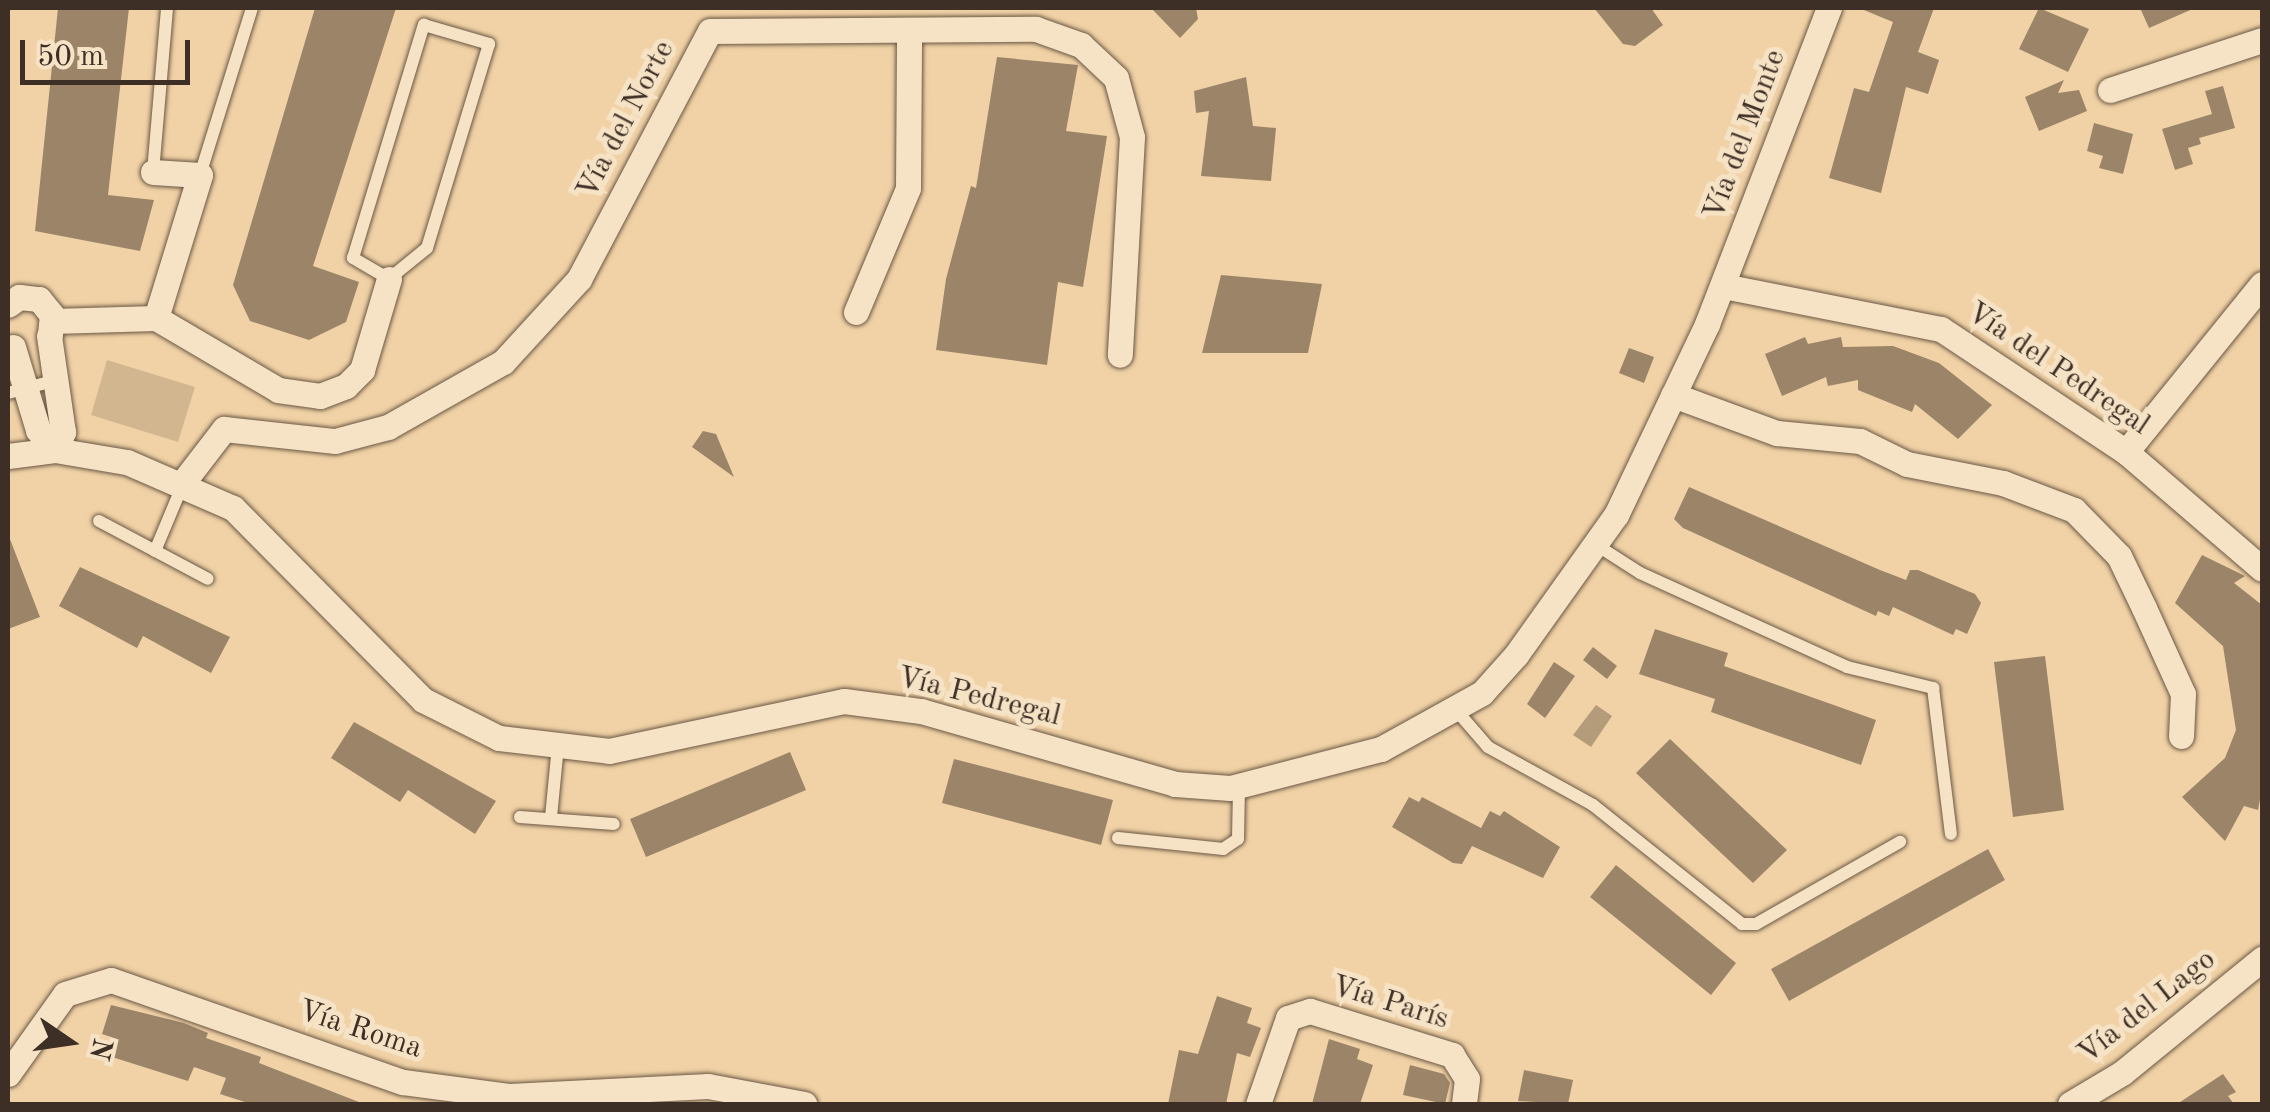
<!DOCTYPE html>
<html>
<head>
<meta charset="utf-8">
<style>
	body { margin:0 }
	#map { position:relative; width:2270px; height:1112px; overflow:hidden; background:#f1d2a6; font-family:"Old Standard TT",serif }
	div>[style] { position:absolute }
	[style*='--x'] { left:calc(var(--x)*1px); top:calc(var(--y)*1px); width:calc(var(--w)*1px); rotate:calc(var(--a)*1deg) }
	.green>* { inset:0; background:#d2b690 }
	.water>* { inset:0; background:#b49b7a }
	.building>* { inset:0; background:#9b8468 }
	.roads { filter:drop-shadow(0 0 2px #6a5845) drop-shadow(0 0 2px #6a5845) }
	.lane>* { height:12px; margin:-6px; padding:0 6px; transform-origin:6px; border-radius:6px; background:#f6e2c5 }
	.street>* { height:25px; margin:-12.5px; padding:0 12.5px; transform-origin:12.5px; border-radius:12.5px; background:#f6e2c5 }
	span { translate:-50% -50%; white-space:nowrap; text-align:center; line-height:1.15; -webkit-text-stroke:10px #f6e2c5; paint-order:stroke }
	.street-label { font-size:30px; color:#3d2f25 }
	.frame { position:absolute; inset:0; border:10px solid #3d2f25; pointer-events:none }
	.north { position:absolute; left:20px; top:992px; width:100px; height:100px; -webkit-text-stroke:8px #f6e2c5; paint-order:stroke; rotate:103deg; font-size:28px; font-weight:700; line-height:40px; text-align:center; color:#3d2f25 }
	.north::after { content:''; display:block; margin:auto; width:35px; height:45px; background:#3d2f25; clip-path:polygon(50% 0,100% 100%,50% 72%,0 100%) }
	.scale { position:absolute; left:20px; top:40px; width:170px; height:45px; box-sizing:border-box; border:5px solid #3d2f25; border-top:0; padding-left:12px; font-size:30px; line-height:35px; white-space:nowrap; color:#3d2f25; -webkit-text-stroke:8px #f6e2c5; paint-order:stroke }
</style>
</head>
<body>
<div id="map">
	<div class="green">
		<i style="clip-path:polygon(107px 360px,195px 387px,178px 442px,91px 415px)"></i>
	</div>
	<div class="water">
		<i style="clip-path:polygon(1596px 705px,1612px 716px,1591px 747px,1573px 735px)"></i>
	</div>
	<div class="building">
		<i style="clip-path:polygon(58px 8px,129px 8px,108px 195px,154px 200px,140px 251px,35px 231px)"></i>
		<i style="clip-path:polygon(315px 8px,396px 8px,313px 266px,359px 282px,346px 322px,309px 340px,250px 321px,233px 285px)"></i>
		<i style="clip-path:polygon(1151px 8px,1196px 8px,1198px 19px,1180px 38px)"></i>
		<i style="clip-path:polygon(1594px 8px,1651px 8px,1663px 25px,1635px 46px,1623px 44px)"></i>
		<i style="clip-path:polygon(1859px 8px,1934px 8px,1918px 52px,1939px 60px,1928px 94px,1906px 87px,1881px 193px,1829px 178px,1854px 88px,1869px 92px,1893px 22px)"></i>
		<i style="clip-path:polygon(2039px 8px,2089px 29px,2068px 72px,2019px 49px)"></i>
		<i style="clip-path:polygon(2140px 8px,2195px 8px,2149px 28px)"></i>
		<i style="clip-path:polygon(997px 57px,1078px 65px,1066px 131px,1107px 136px,1083px 287px,1058px 282px,1047px 365px,936px 350px,946px 279px,971px 186px,976px 188px)"></i>
		<i style="clip-path:polygon(1246px 77px,1253px 126px,1276px 128px,1271px 181px,1201px 176px,1209px 111px,1196px 113px,1194px 91px)"></i>
		<i style="clip-path:polygon(2064px 80px,2058px 93px,2079px 90px,2087px 111px,2039px 131px,2025px 97px)"></i>
		<i style="clip-path:polygon(2223px 86px,2235px 128px,2199px 138px,2201px 144px,2188px 148px,2193px 164px,2175px 170px,2162px 129px,2212px 114px,2205px 91px)"></i>
		<i style="clip-path:polygon(2094px 123px,2133px 134px,2123px 174px,2099px 168px,2103px 156px,2087px 151px)"></i>
		<i style="clip-path:polygon(1221px 275px,1322px 284px,1308px 353px,1202px 353px)"></i>
		<i style="clip-path:polygon(1805px 337px,1808px 344px,1841px 337px,1843px 347px,1893px 346px,1939px 363px,1992px 405px,1958px 439px,1915px 404px,1912px 412px,1858px 390px,1858px 380px,1828px 386px,1826px 377px,1782px 396px,1765px 354px)"></i>
		<i style="clip-path:polygon(1629px 348px,1654px 357px,1644px 383px,1619px 373px)"></i>
		<i style="clip-path:polygon(703px 431px,716px 434px,734px 477px,692px 447px)"></i>
		<i style="clip-path:polygon(1689px 487px,1880px 570px,1906px 580px,1910px 570px,1918px 570px,1975px 594px,1981px 603px,1967px 634px,1956px 629px,1953px 635px,1893px 607px,1889px 616px,1878px 611px,1876px 616px,1683px 528px,1674px 519px)"></i>
		<i style="clip-path:polygon(8px 534px,40px 617px,8px 629px)"></i>
		<i style="clip-path:polygon(2202px 555px,2245px 576px,2234px 583px,2262px 605px,2262px 789px,2258px 810px,2244px 806px,2225px 841px,2182px 797px,2225px 758px,2236px 730px,2223px 646px,2175px 603px)"></i>
		<i style="clip-path:polygon(80px 567px,230px 637px,211px 673px,143px 636px,137px 648px,59px 606px)"></i>
		<i style="clip-path:polygon(1655px 629px,1728px 653px,1724px 666px,1876px 720px,1861px 765px,1711px 712px,1715px 699px,1639px 674px)"></i>
		<i style="clip-path:polygon(1593px 647px,1617px 666px,1607px 679px,1583px 660px)"></i>
		<i style="clip-path:polygon(2045px 656px,2064px 810px,2013px 817px,1994px 662px)"></i>
		<i style="clip-path:polygon(1554px 662px,1575px 676px,1545px 718px,1527px 704px)"></i>
		<i style="clip-path:polygon(354px 722px,496px 801px,475px 834px,408px 790px,400px 802px,331px 758px)"></i>
		<i style="clip-path:polygon(1670px 739px,1787px 850px,1753px 883px,1636px 773px)"></i>
		<i style="clip-path:polygon(790px 752px,806px 790px,646px 857px,630px 819px)"></i>
		<i style="clip-path:polygon(954px 759px,1113px 800px,1101px 845px,942px 803px)"></i>
		<i style="clip-path:polygon(1409px 797px,1419px 802px,1422px 797px,1481px 828px,1490px 811px,1500px 816px,1504px 811px,1560px 847px,1543px 878px,1472px 846px,1462px 864px,1453px 863px,1392px 827px)"></i>
		<i style="clip-path:polygon(1988px 849px,2005px 880px,1789px 1001px,1771px 969px)"></i>
		<i style="clip-path:polygon(1616px 865px,1736px 963px,1711px 995px,1590px 897px)"></i>
		<i style="clip-path:polygon(1217px 996px,1252px 1008px,1247px 1023px,1261px 1028px,1250px 1057px,1237px 1053px,1226px 1104px,1168px 1104px,1179px 1050px,1198px 1054px)"></i>
		<i style="clip-path:polygon(111px 1005px,184px 1023px,208px 1033px,206px 1038px,261px 1057px,259px 1063px,364px 1104px,251px 1104px,220px 1094px,226px 1078px,194px 1067px,188px 1081px,112px 1057px,117px 1039px,102px 1034px)"></i>
		<i style="clip-path:polygon(1329px 1039px,1360px 1049px,1357px 1059px,1373px 1065px,1360px 1104px,1312px 1104px)"></i>
		<i style="clip-path:polygon(1410px 1065px,1444px 1074px,1450px 1083px,1445px 1104px,1403px 1095px)"></i>
		<i style="clip-path:polygon(1524px 1070px,1573px 1080px,1568px 1104px,1518px 1101px)"></i>
		<i style="clip-path:polygon(2223px 1074px,2236px 1092px,2228px 1096px,2234px 1104px,2177px 1104px)"></i>
	</div>
	<div class="roads">
		<div class="lane">
			<i style="--x:424;--y:25;--w:68;--a:16.3"></i>
			<i style="--x:489;--y:44;--w:213;--a:106.9"></i>
			<i style="--x:427;--y:248;--w:49;--a:140.8"></i>
			<i style="--x:389;--y:279;--w:42;--a:-149.7"></i>
			<i style="--x:353;--y:258;--w:244;--a:-73.1"></i>
			<i style="--x:153;--y:172;--w:165;--a:-85.1"></i>
			<i style="--x:200;--y:175;--w:175;--a:-72.7"></i>
			<i style="--x:8;--y:393;--w:51;--a:-14.9"></i>
			<i style="--x:99;--y:521;--w:123;--a:28"></i>
			<i style="--x:1598;--y:546;--w:50;--a:32.7"></i>
			<i style="--x:1640;--y:573;--w:227;--a:24.4"></i>
			<i style="--x:1847;--y:667;--w:89;--a:13.7"></i>
			<i style="--x:1933;--y:688;--w:147;--a:83"></i>
			<i style="--x:155;--y:551;--w:73;--a:-67.3"></i>
			<i style="--x:1456;--y:710;--w:49;--a:49.1"></i>
			<i style="--x:1488;--y:747;--w:120;--a:28.9"></i>
			<i style="--x:1593;--y:805;--w:191;--a:38.6"></i>
			<i style="--x:1742;--y:924;--w:14;--a:0"></i>
			<i style="--x:1756;--y:924;--w:166;--a:-29.7"></i>
			<i style="--x:520;--y:817;--w:94;--a:4.3"></i>
			<i style="--x:551;--y:817;--w:72;--a:-84.4"></i>
			<i style="--x:1118;--y:838;--w:106;--a:6"></i>
			<i style="--x:1223;--y:849;--w:18;--a:-34"></i>
			<i style="--x:1238;--y:839;--w:53;--a:-88.9"></i>
		</div>
		<div class="street">
			<i style="--x:2110;--y:90;--w:160;--a:-18.2"></i>
			<i style="--x:153;--y:172;--w:47;--a:3.7"></i>
			<i style="--x:200;--y:175;--w:150;--a:107.1"></i>
			<i style="--x:1723;--y:286;--w:222;--a:11.2"></i>
			<i style="--x:1941;--y:329;--w:222;--a:33.6"></i>
			<i style="--x:2126;--y:452;--w:179;--a:40.7"></i>
			<i style="--x:8;--y:305;--w:14;--a:-36"></i>
			<i style="--x:19;--y:297;--w:20;--a:6"></i>
			<i style="--x:39;--y:299;--w:21;--a:51"></i>
			<i style="--x:52;--y:315;--w:20;--a:96"></i>
			<i style="--x:856;--y:312;--w:134;--a:-67.2"></i>
			<i style="--x:908;--y:188;--w:156;--a:-89.6"></i>
			<i style="--x:52;--y:321;--w:104;--a:-1.7"></i>
			<i style="--x:156;--y:318;--w:142;--a:30.5"></i>
			<i style="--x:278;--y:390;--w:42;--a:8.1"></i>
			<i style="--x:320;--y:396;--w:28;--a:-21"></i>
			<i style="--x:346;--y:386;--w:23;--a:-45"></i>
			<i style="--x:362;--y:370;--w:95;--a:-73.5"></i>
			<i style="--x:13;--y:347;--w:87;--a:73.2"></i>
			<i style="--x:38;--y:430;--w:26;--a:50"></i>
			<i style="--x:55;--y:450;--w:20;--a:-66"></i>
			<i style="--x:63;--y:432;--w:97;--a:-98.3"></i>
			<i style="--x:1673;--y:395;--w:111;--a:20.1"></i>
			<i style="--x:1777;--y:433;--w:83;--a:5.5"></i>
			<i style="--x:1860;--y:441;--w:52;--a:26.1"></i>
			<i style="--x:1907;--y:464;--w:98;--a:11.2"></i>
			<i style="--x:2003;--y:483;--w:76;--a:20.8"></i>
			<i style="--x:2074;--y:510;--w:64;--a:45.6"></i>
			<i style="--x:2119;--y:556;--w:58;--a:64.3"></i>
			<i style="--x:2144;--y:608;--w:94;--a:65.6"></i>
			<i style="--x:2183;--y:694;--w:42;--a:92.7"></i>
			<i style="--x:2126;--y:452;--w:216;--a:-51"></i>
			<i style="--x:8;--y:456;--w:47;--a:-7.3"></i>
			<i style="--x:55;--y:450;--w:73;--a:9.5"></i>
			<i style="--x:127;--y:462;--w:116;--a:23.5"></i>
			<i style="--x:233;--y:508;--w:270;--a:45.3"></i>
			<i style="--x:423;--y:700;--w:85;--a:26.6"></i>
			<i style="--x:499;--y:738;--w:111;--a:6.7"></i>
			<i style="--x:609;--y:751;--w:240;--a:-12"></i>
			<i style="--x:844;--y:701;--w:78;--a:7.4"></i>
			<i style="--x:921;--y:711;--w:264;--a:16"></i>
			<i style="--x:1175;--y:784;--w:55;--a:4.2"></i>
			<i style="--x:1230;--y:788;--w:156;--a:-14.5"></i>
			<i style="--x:1381;--y:749;--w:115;--a:-29"></i>
			<i style="--x:1482;--y:693;--w:51;--a:-48.2"></i>
			<i style="--x:1516;--y:655;--w:172;--a:-54.5"></i>
			<i style="--x:1616;--y:515;--w:212;--a:-64.5"></i>
			<i style="--x:1707;--y:324;--w:339;--a:-68.9"></i>
			<i style="--x:184;--y:481;--w:66;--a:-52.4"></i>
			<i style="--x:224;--y:429;--w:112;--a:6.2"></i>
			<i style="--x:335;--y:441;--w:55;--a:-14.8"></i>
			<i style="--x:388;--y:427;--w:132;--a:-29.5"></i>
			<i style="--x:503;--y:362;--w:113;--a:-47.5"></i>
			<i style="--x:579;--y:279;--w:280;--a:-62.2"></i>
			<i style="--x:710;--y:31;--w:326;--a:-0.4"></i>
			<i style="--x:1036;--y:29;--w:48;--a:19.6"></i>
			<i style="--x:1081;--y:45;--w:48;--a:43.3"></i>
			<i style="--x:1116;--y:78;--w:61;--a:74.8"></i>
			<i style="--x:1132;--y:137;--w:218;--a:93.2"></i>
			<i style="--x:8;--y:1074;--w:98;--a:-54.5"></i>
			<i style="--x:65;--y:994;--w:48;--a:-16.9"></i>
			<i style="--x:111;--y:980;--w:309;--a:19.3"></i>
			<i style="--x:403;--y:1082;--w:108;--a:7.5"></i>
			<i style="--x:510;--y:1096;--w:198;--a:-2.9"></i>
			<i style="--x:708;--y:1086;--w:98;--a:10.6"></i>
			<i style="--x:1258;--y:1104;--w:91;--a:-70.8"></i>
			<i style="--x:1288;--y:1018;--w:23;--a:-18"></i>
			<i style="--x:1310;--y:1011;--w:149;--a:17.2"></i>
			<i style="--x:1452;--y:1055;--w:28;--a:58"></i>
			<i style="--x:1467;--y:1079;--w:25;--a:97"></i>
			<i style="--x:2070;--y:1104;--w:61;--a:-30.8"></i>
			<i style="--x:2122;--y:1073;--w:181;--a:-39.2"></i>
		</div>
	</div>
	<div class="street-label">
		<span style="left:626px;top:120px;rotate:-62deg">Vía del Norte</span>
		<span style="left:1745px;top:135px;rotate:-69deg">Vía del Monte</span>
		<span style="left:2058px;top:369px;rotate:34deg">Vía del Pedregal</span>
		<span style="left:979px;top:697px;rotate:14deg">Vía Pedregal</span>
		<span style="left:1390px;top:1003px;rotate:17deg">Vía París</span>
		<span style="left:2147px;top:1007px;rotate:-38deg">Vía del Lago</span>
		<span style="left:360px;top:1030px;rotate:18deg">Vía Roma</span>
	</div>
	<div class="frame"></div>
	<div class="north">N</div>
	<div class="scale">50 m</div>
</div>
</body>
</html>
